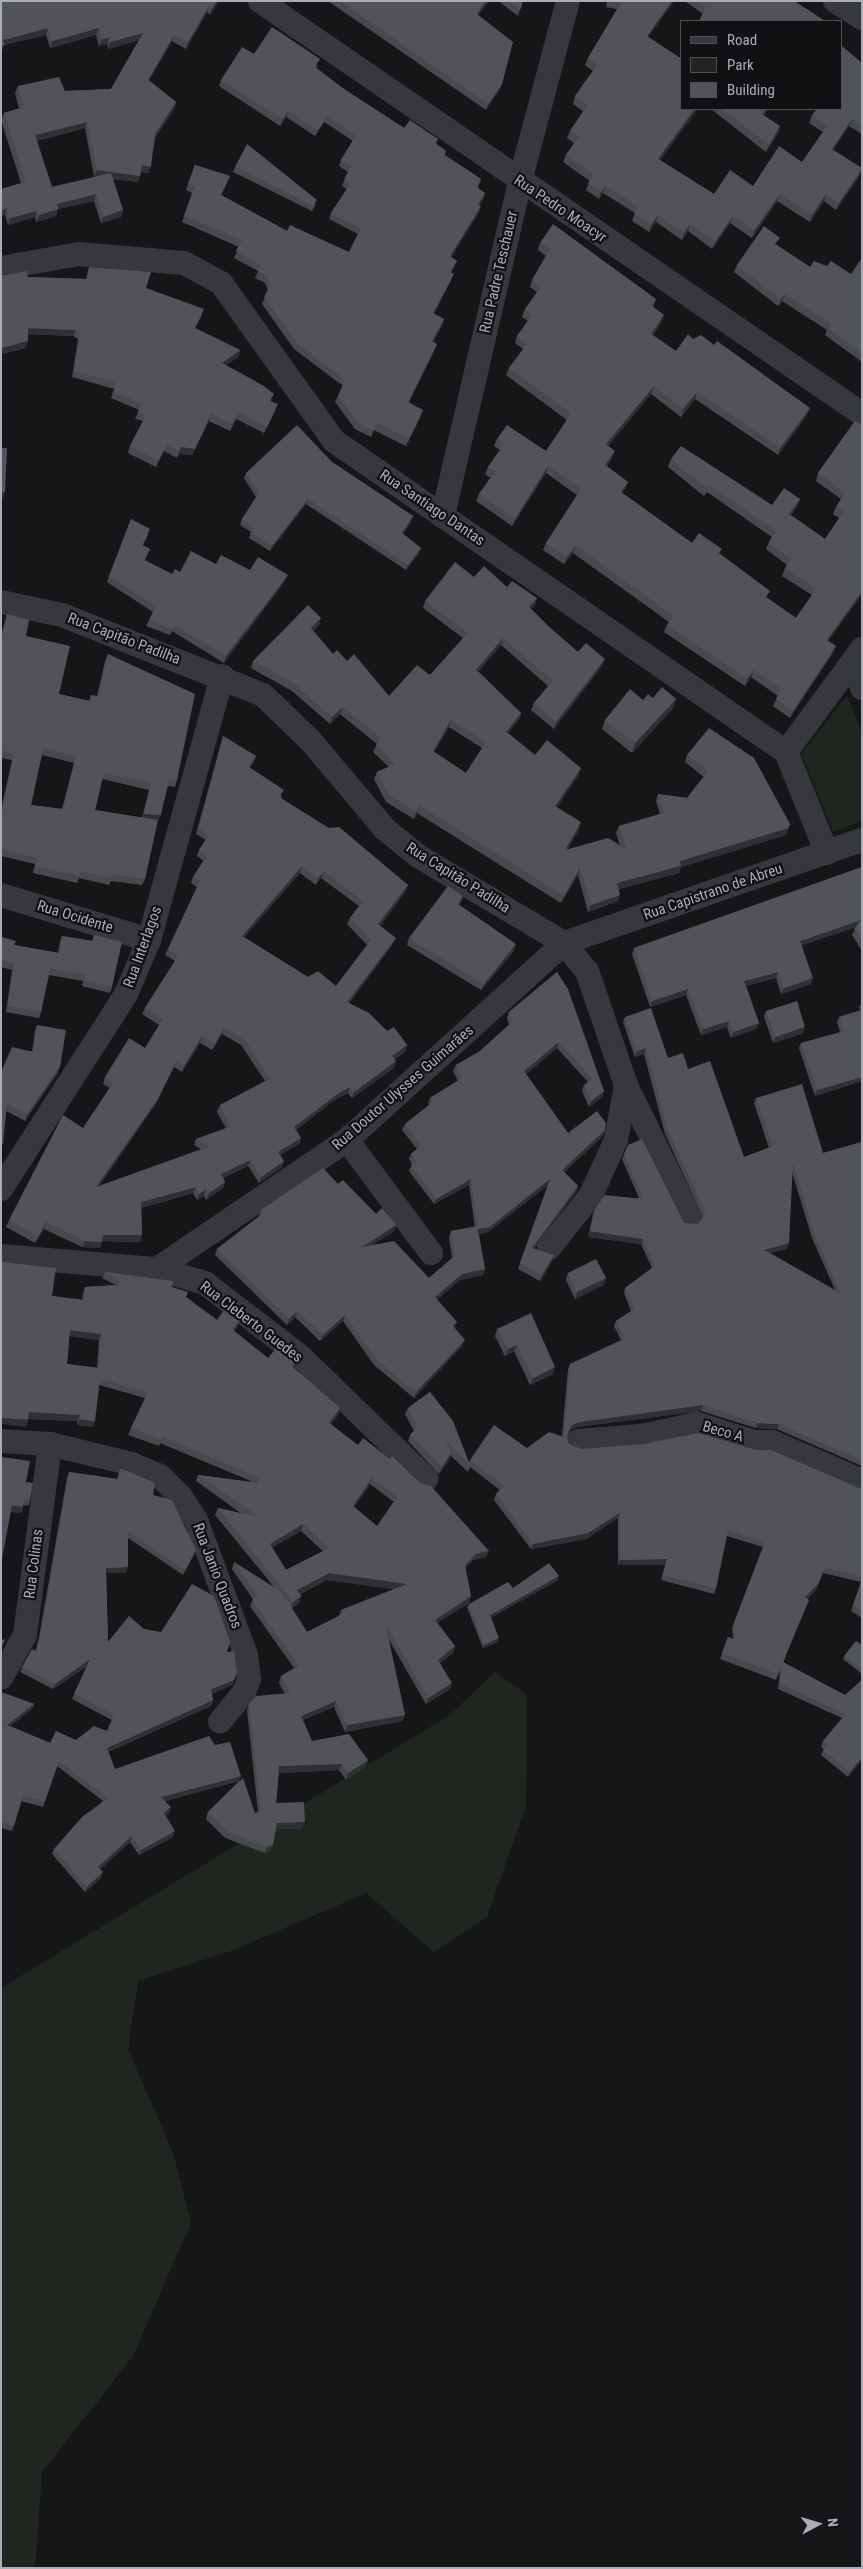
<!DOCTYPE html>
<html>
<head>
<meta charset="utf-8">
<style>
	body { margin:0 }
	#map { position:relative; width:863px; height:2569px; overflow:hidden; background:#161618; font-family:"Roboto Condensed",sans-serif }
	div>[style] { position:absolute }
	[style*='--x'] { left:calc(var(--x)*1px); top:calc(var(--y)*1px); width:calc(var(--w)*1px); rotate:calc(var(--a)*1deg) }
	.green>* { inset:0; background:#1e261f }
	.minor>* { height:24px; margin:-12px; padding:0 12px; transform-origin:12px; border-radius:12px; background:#37383d }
	.wall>* { inset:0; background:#47494d }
	.shaded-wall>* { inset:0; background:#2f3033 }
	.building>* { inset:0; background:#525359 }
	span { translate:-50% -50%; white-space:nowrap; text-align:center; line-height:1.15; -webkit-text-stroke:4.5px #111113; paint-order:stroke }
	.street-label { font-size:15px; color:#a8adb8 }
	.frame { position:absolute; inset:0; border:2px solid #a8adb8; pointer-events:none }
	.legend { position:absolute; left:680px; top:20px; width:162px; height:90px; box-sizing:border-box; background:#111113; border:1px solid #4d4f55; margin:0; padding:6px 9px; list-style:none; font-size:15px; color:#a8adb8 }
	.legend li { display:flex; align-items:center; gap:10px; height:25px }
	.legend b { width:25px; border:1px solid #4d4f55 }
	.north { position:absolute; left:793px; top:2499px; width:50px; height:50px; -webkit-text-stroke:4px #111113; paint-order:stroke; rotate:84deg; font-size:14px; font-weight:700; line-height:20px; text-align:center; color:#a8adb8 }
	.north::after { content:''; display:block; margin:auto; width:18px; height:22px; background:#a8adb8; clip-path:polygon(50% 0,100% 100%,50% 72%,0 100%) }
</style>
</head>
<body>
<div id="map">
	<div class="green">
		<i style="clip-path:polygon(847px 695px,862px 734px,862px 821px,833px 832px,801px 754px)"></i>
		<i style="clip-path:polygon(495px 1672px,527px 1695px,526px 1806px,487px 1917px,434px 1952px,366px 1893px,231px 1951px,138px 1981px,128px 2049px,174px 2156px,191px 2223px,133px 2356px,42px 2472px,35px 2568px,1px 2568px,1px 1988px,450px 1715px)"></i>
	</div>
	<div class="minor">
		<i style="--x:260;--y:1;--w:730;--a:34.45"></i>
		<i style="--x:835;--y:1;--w:32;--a:32"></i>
		<i style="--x:1;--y:268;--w:79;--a:-10.2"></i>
		<i style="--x:79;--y:254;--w:105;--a:4.9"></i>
		<i style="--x:184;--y:263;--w:42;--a:28.4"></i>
		<i style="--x:221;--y:283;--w:194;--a:54.4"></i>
		<i style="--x:334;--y:441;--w:549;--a:34.53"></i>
		<i style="--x:786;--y:752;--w:109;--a:67.9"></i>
		<i style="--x:443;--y:515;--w:343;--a:-77"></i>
		<i style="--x:520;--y:181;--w:186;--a:-75.1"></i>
		<i style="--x:1;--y:602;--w:62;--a:12"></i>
		<i style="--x:62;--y:615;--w:216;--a:21.7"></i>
		<i style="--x:263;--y:695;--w:65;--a:43.8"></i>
		<i style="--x:310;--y:740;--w:116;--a:49.9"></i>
		<i style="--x:385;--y:829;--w:43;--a:39.3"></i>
		<i style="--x:418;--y:856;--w:170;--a:30.8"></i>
		<i style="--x:564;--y:943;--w:36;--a:51"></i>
		<i style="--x:587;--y:971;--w:120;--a:71.1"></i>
		<i style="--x:626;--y:1085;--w:147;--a:64.1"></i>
		<i style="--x:852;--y:663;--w:27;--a:68"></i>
		<i style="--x:786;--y:752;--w:128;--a:-53.6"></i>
		<i style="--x:1;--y:895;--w:155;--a:16.9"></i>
		<i style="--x:347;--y:1140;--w:141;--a:53.4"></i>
		<i style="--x:1;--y:1189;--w:232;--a:-57.3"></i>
		<i style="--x:126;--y:994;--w:59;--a:-66.9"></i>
		<i style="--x:149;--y:940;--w:274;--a:-74.5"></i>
		<i style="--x:549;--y:1248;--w:68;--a:-51.6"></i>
		<i style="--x:591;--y:1195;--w:60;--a:-65.6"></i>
		<i style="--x:616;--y:1140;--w:56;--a:-79.7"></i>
		<i style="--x:1;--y:1256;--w:157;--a:4.8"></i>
		<i style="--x:157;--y:1269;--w:50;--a:16.3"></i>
		<i style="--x:205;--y:1283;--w:121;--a:37.6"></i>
		<i style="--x:301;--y:1357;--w:175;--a:44.1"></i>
		<i style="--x:157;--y:1269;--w:230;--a:-34.2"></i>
		<i style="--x:347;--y:1140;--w:293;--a:-42.2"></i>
		<i style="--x:564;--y:943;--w:315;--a:-19.1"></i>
		<i style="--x:1;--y:1441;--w:49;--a:3.5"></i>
		<i style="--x:50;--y:1444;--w:84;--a:13.7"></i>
		<i style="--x:132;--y:1464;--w:30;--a:23"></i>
		<i style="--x:160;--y:1476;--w:30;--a:45"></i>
		<i style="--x:181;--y:1497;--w:27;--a:57"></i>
		<i style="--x:196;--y:1520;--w:144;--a:69.7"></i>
		<i style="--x:246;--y:1655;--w:24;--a:83"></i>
		<i style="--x:249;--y:1679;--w:14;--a:111"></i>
		<i style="--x:244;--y:1692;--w:38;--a:129"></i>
		<i style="--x:578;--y:1441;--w:63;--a:-4.5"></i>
		<i style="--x:641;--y:1436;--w:57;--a:-12.1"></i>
		<i style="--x:697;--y:1424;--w:60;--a:17.5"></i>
		<i style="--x:754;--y:1442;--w:18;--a:0"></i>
		<i style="--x:772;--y:1442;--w:98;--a:23.4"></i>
		<i style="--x:1;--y:1678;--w:49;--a:-60.8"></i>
		<i style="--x:25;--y:1635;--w:193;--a:-82.5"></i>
	</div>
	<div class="wall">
		<i style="clip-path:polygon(evenodd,1px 1px,219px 1px,210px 15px,207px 12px,186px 49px,172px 41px,149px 80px,176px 102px,174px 109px,155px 138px,148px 173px,141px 172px,138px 182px,113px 179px,123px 210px,121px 217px,101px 223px,94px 201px,58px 209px,56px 216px,36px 222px,35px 217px,8px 225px,5px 215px,1px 216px,1px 189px,21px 183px,1px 120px,4px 113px,19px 109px,15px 93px,18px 86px,65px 91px,111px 89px,139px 40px,108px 49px,107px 44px,99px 46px,96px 35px,50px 48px,46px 35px,4px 45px,2px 51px,1px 51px,1px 1px,85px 128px,94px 176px,96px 177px,52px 187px,37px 141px,85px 128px)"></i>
		<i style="clip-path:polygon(328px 1px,489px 1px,478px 15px,502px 84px,499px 90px,486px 110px)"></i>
		<i style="clip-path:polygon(498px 1px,523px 1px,518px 16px)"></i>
		<i style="clip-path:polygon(607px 1px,674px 1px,648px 37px,660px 160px,714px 194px,753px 186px,802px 162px,823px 132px,809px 123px,812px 115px,862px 63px,862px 134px,849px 126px,833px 150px,860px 175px,836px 210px,824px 201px,810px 222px,777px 201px,752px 238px,730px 223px,712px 249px,688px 231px,682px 240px,656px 222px,649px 232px,632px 221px,635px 213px,603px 193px,599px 199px,586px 190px,590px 181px,563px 162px,566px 155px,574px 143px,567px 138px,570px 131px,583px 111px,573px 104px,575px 96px,593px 71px,585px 65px,588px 58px,617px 9px,606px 7px)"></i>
		<i style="clip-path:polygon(685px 1px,794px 1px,825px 21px,699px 21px,703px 14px)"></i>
		<i style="clip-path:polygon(254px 54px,318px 66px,316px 68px,344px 89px,404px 128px,438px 139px,436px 144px,446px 151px,445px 155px,481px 179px,478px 188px,485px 193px,483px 200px,479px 205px,479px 212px,451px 257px,457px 261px,451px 273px,451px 280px,434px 314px,444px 319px,442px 326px,433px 342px,437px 344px,434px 351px,409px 402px,421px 416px,406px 446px,374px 430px,371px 437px,355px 429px,335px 402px,343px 386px,294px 349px,262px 304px,268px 291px,265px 283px,255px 278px,258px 271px,234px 258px,239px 247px,182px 222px,192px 193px,186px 190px,195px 165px,230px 176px,221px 195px,287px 231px,349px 252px,358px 234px,329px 219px,331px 213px,347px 189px,342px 186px,348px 172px,339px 166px,341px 160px,353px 141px,324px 122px,315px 136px,286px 117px,280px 126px,219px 86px,221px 80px)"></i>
		<i style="clip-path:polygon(711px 109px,768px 109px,764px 115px,778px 133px,766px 152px)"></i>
		<i style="clip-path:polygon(235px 167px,316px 204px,312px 211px,233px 172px)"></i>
		<i style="clip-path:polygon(540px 243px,656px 299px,653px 307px,661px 323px,653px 335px,676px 351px,693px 339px,714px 345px,807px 415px,778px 455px,695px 399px,681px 417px,651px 394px,608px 446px,612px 458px,607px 466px,628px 482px,625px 489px,622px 493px,692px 543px,720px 554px,767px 598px,796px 618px,812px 595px,782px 576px,785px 568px,787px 565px,766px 549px,769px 542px,772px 537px,707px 492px,704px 496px,668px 467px,671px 459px,772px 505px,800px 499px,797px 506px,791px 515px,825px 539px,839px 518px,833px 514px,836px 507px,841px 499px,816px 481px,818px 473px,855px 421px,862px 594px,828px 641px,833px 653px,790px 718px,773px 706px,778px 696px,751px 677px,745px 686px,664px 632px,667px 625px,669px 622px,573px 553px,564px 564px,543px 550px,546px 543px,577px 495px,546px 473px,512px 526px,476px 501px,479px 494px,490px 478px,485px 474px,488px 467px,500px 450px,494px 446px,497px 439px,546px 451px,567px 420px,506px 375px,509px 368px,523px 349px,515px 343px,517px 336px,528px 321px,522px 317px,525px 309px,537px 292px,530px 287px,532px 280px,546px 256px,538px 250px)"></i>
		<i style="clip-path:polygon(777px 245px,810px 267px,851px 274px,862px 258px,862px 362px,825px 335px,827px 330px,782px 301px,778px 306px,734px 272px,737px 265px)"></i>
		<i style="clip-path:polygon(89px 267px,146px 288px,202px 315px,195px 328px,240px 350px,238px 357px,226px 365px,271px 401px,275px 411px,264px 433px,236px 419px,230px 431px,209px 421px,192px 455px,179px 454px,177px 458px,164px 451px,156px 467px,128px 453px,130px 446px,143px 421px,135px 419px,139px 410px,111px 398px,114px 389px,72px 377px,78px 339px,73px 336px,28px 334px,26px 348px,1px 354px,1px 276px,86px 279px)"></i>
		<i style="clip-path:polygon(332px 462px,413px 516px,411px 522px,403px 534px,421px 548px,419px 553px,406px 570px,306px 504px,270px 551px,249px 538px,251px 532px,240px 525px,242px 519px,256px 497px,244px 478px,246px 473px)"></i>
		<i style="clip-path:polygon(131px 519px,148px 535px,143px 545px,150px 549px,145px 560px,172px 574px,216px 564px,250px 570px,285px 581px,224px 663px,172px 631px,170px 635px,146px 626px,153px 612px,107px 582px)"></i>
		<i style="clip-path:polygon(evenodd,474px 577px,507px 587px,537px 598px,535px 605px,531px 609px,548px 626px,578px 652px,602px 666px,554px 729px,531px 710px,534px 703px,548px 686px,501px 645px,478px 671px,521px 713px,519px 719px,508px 733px,535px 755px,581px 768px,578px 775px,557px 807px,579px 829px,567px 850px,620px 846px,616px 833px,619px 826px,660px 814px,656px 801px,658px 794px,687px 798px,704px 777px,685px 762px,687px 755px,790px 824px,786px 835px,681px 867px,679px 873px,619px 889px,618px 901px,588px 912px,578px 875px,561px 903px,417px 813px,414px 819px,386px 802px,374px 779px,377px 772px,389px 767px,373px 752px,377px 744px,340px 714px,330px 724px,292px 691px,251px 668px,253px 661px,319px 625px,313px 631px,333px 654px,347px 661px,389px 696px,430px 675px,463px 638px,423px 608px,425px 601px,474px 577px,449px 727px,482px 748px,466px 773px,434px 752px,449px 727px)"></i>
		<i style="clip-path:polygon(evenodd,7px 614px,26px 636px,59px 694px,89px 701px,91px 695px,97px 696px,105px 661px,108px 654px,177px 780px,175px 787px,168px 786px,158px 821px,157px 821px,145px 879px,142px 885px,111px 881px,109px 885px,79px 878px,77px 883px,33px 873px,35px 864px,1px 856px,1px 810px,12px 760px,1px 758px,1px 635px,7px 614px,42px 755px,74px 763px,62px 809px,31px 805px,42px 755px,7px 614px,102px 779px,149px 790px,142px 818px,95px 810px,102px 779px)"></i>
		<i style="clip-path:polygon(653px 698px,676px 699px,673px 708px,632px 753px,602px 729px,605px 720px,643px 700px)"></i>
		<i style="clip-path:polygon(evenodd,223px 736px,256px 756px,253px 763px,250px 768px,282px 796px,281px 798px,408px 885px,405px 892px,380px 926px,393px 944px,349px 1003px,407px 1045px,405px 1052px,395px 1059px,394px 1068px,352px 1098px,348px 1093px,333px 1101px,296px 1130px,301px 1138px,299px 1144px,280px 1155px,284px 1161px,281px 1168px,259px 1183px,248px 1166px,223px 1178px,225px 1182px,223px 1188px,206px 1200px,204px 1196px,197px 1200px,193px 1193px,141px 1208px,142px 1235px,140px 1242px,102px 1241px,100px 1248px,82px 1247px,44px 1229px,35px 1243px,6px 1227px,9px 1220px,83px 1128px,110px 1088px,103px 1084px,105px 1077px,145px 1048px,159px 1025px,142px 1014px,145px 1008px,175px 961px,165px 955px,197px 887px,191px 883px,193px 877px,204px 861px,197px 856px,199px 850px,206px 840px,196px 834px,223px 736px,300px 873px,316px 885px,321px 878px,359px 906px,350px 918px,347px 924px,367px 945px,336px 986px,308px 977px,244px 937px,300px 873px,223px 736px,222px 1034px,241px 1045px,265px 1081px,220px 1105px,217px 1112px,226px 1128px,196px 1139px,194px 1145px,201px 1149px,99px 1186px,155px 1105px,174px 1067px,182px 1072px,200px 1043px,212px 1050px,222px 1034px)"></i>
		<i style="clip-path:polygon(862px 867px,862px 951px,852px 935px,856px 927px,802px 945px,811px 984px,781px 994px,776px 978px,746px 986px,759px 1023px,756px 1029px,731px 1038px,727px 1027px,701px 1035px,686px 995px,650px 1007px,632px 954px,634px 948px)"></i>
		<i style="clip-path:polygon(463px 896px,461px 902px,459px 905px,514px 951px,481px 990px,407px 945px,409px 938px)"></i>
		<i style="clip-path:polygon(94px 935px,112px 987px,110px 993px,82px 986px,83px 981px,49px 975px,41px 1012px,39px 1018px,6px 1012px,12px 970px,1px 967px,1px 937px,14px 945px,58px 953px,60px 942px,62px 936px,92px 941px)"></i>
		<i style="clip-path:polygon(557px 972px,604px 1091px,602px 1097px,589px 1107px,582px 1091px,584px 1085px,588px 1082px,557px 1048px,526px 1074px,568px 1133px,605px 1130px,603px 1136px,564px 1172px,578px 1186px,576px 1192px,534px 1249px,554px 1255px,552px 1261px,540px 1281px,518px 1269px,548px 1185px,488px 1232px,479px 1234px,485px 1269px,483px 1275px,460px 1280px,437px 1299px,455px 1328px,462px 1346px,414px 1398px,374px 1365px,343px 1321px,320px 1341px,295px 1317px,287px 1325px,215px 1255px,217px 1249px,259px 1216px,261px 1210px,338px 1184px,376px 1214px,396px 1225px,394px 1231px,372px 1245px,429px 1278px,452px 1258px,449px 1237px,451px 1231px,475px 1227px,469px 1185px,434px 1204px,409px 1171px,412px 1164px,409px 1159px,411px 1154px,417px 1149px,402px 1130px,405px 1124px,429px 1105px,428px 1104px,430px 1098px,458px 1081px,453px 1071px,456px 1065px,480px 1051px,509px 1025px,507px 1018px,509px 1012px)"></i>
		<i style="clip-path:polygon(861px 1003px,862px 1003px,862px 1081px,815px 1096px,799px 1048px,801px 1043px,840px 1032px,837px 1022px,839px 1017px,861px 1010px,859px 1008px)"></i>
		<i style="clip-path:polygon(766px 1011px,803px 1033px,773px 1043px,764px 1017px)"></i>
		<i style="clip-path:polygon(evenodd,625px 1017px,668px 1058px,688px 1069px,744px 1157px,769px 1148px,754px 1103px,756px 1098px,823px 1153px,862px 1142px,862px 1466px,777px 1429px,756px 1428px,701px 1411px,577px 1427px,570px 1430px,567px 1437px,569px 1444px,581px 1449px,859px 1488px,862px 1488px,862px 1618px,851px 1611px,861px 1582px,823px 1573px,816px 1590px,807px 1599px,783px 1663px,845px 1695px,862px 1680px,862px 1760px,848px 1777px,821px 1755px,824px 1749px,821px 1747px,823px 1741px,842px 1718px,778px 1689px,780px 1671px,776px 1680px,720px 1659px,728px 1637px,733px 1639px,732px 1628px,763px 1547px,727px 1536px,716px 1588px,714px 1594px,661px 1580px,665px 1565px,618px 1565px,618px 1518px,586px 1539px,531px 1549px,494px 1500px,496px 1494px,500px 1490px,470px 1467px,468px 1472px,450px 1455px,449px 1460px,439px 1474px,408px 1441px,410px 1435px,414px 1431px,405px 1414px,408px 1408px,430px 1392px,469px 1463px,470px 1460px,527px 1448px,562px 1436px,568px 1369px,570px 1364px,621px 1340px,614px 1326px,616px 1321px,631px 1311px,624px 1293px,625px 1288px,652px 1268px,641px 1244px,588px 1237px,593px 1214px,595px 1209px,639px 1198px,622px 1159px,624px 1154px,684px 1223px,698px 1224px,703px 1217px,665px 1134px,644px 1054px,635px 1057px,623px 1022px,625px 1017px,792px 1172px,812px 1238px,835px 1290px,770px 1253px,787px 1249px,792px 1172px)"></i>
		<i style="clip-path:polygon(37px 1025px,58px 1073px,25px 1121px,6px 1111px,1px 1072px,32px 1051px,35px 1031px)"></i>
		<i style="clip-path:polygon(evenodd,105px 1272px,172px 1287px,217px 1320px,238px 1326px,234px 1331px,268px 1358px,293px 1367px,340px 1408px,338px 1415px,331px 1424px,486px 1557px,473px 1560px,465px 1568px,471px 1596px,469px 1603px,437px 1623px,455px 1646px,453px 1653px,440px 1663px,450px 1689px,426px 1704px,389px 1640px,405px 1715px,402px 1721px,345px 1732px,334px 1707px,303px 1720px,312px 1741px,368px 1760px,366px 1766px,346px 1780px,339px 1770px,279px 1773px,276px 1803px,302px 1829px,276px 1829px,270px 1851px,265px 1853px,225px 1838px,206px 1819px,208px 1812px,239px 1781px,165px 1801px,169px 1813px,165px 1816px,173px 1837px,139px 1855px,130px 1842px,100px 1869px,101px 1878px,85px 1892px,52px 1854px,54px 1849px,103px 1801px,57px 1766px,43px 1807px,21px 1801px,12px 1831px,1px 1828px,1px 1692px,34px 1704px,32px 1709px,10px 1726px,50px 1743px,76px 1740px,107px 1731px,112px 1720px,72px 1699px,87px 1666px,53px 1689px,20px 1672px,22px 1667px,36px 1650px,39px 1637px,67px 1478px,69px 1472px,117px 1479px,120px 1469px,153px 1495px,194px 1555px,183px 1575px,128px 1538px,126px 1573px,106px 1573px,108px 1642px,144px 1629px,227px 1652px,237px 1672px,232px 1685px,212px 1694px,213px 1700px,211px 1706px,108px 1752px,115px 1769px,215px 1745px,241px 1776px,239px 1781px,255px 1813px,258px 1812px,247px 1710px,249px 1704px,285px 1694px,279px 1683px,281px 1676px,294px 1668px,250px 1606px,253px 1599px,232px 1569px,234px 1562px,274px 1587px,215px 1515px,218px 1508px,242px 1514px,196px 1481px,198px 1475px,253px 1482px,160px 1443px,159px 1446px,128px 1435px,145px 1398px,99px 1385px,93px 1427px,77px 1425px,77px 1421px,28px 1419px,26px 1427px,52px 1296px,82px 1300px,83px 1293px,85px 1287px,116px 1285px,102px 1278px,105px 1272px,69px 1336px,99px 1340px,97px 1368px,67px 1364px,69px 1336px,105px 1272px,370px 1484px,394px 1502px,377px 1526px,354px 1507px,370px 1484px,105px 1272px,301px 1531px,323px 1551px,286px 1570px,272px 1547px,301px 1531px,105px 1272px,327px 1580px,394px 1589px,341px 1610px,339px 1616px,307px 1632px,292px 1608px,299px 1603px,301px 1596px,300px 1594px,327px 1580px)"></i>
		<i style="clip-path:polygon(568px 1273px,606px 1278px,603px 1285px,575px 1299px,566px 1280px)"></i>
		<i style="clip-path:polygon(497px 1329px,553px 1374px,530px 1385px,514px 1351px,505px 1356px,495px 1336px)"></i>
		<i style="clip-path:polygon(1px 1457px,26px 1482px,30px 1500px,28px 1506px,23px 1505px,21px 1513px,11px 1512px)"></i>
		<i style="clip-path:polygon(558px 1580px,491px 1617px,498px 1642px,483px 1648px,467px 1607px,469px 1604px,513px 1588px)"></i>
		<i style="clip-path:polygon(862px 1645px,862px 1674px,843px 1659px,844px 1656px)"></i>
	</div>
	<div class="shaded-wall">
		<i style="clip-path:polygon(217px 1px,219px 1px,210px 15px,212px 8px)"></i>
		<i style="clip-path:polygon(486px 1px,489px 1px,474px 21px,477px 14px)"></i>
		<i style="clip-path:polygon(672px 1px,674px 1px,644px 43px,647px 36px)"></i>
		<i style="clip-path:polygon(209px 6px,207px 12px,186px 49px,188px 42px)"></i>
		<i style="clip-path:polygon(48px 28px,46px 35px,4px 45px,2px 51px,1px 51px,1px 45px,3px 40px)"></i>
		<i style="clip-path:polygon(99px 28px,96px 35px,50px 48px,52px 41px)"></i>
		<i style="clip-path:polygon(143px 33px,140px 40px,108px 49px,110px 42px)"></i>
		<i style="clip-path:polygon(174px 35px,172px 41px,146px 86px,148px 80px)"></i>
		<i style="clip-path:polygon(109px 38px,107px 44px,99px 46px,102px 39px)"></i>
		<i style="clip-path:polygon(502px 84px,499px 90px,486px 110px,488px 104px)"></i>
		<i style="clip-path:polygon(176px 102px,174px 109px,153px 140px,155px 134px)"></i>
		<i style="clip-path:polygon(695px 109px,698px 109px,656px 166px,658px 159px)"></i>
		<i style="clip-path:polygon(766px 109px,768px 109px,759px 121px,762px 114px)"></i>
		<i style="clip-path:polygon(288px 110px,286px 117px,280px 126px,283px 119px)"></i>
		<i style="clip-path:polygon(852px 119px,849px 126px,829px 156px,832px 149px)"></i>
		<i style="clip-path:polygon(87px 122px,85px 128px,33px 142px,35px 135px)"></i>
		<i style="clip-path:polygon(780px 126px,778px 133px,766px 152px,769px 145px)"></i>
		<i style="clip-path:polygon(142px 165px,151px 167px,148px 173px,139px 172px)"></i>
		<i style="clip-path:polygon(862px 169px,860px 175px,836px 210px,839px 203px)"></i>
		<i style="clip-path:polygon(97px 170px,140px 176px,138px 182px,94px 176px)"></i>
		<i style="clip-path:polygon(606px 186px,603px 193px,599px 199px,601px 192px)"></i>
		<i style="clip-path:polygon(485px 193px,483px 200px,475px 210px,478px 204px)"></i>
		<i style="clip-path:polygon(96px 194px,94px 201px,54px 210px,57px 204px)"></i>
		<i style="clip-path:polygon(780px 194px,777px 201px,752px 238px,754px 231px)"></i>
		<i style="clip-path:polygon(826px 194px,824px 201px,810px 222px,812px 215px)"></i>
		<i style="clip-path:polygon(481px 206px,479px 212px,448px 263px,450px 256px)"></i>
		<i style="clip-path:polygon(7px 208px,5px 215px,1px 216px,1px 211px)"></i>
		<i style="clip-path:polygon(58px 209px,56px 216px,36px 222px,39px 215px)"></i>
		<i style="clip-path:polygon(123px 210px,121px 217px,101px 223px,103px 217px)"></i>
		<i style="clip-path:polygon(37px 211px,35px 217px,8px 225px,10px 218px)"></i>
		<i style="clip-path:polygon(658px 215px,656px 222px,649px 232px,651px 225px)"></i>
		<i style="clip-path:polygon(733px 216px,730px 223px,712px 249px,715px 242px)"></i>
		<i style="clip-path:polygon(690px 224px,688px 231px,682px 240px,684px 233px)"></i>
		<i style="clip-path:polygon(457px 261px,454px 267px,448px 278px,450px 272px)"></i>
		<i style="clip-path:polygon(454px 274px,431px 320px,433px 313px)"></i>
		<i style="clip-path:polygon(785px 294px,782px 301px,778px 306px,781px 299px)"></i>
		<i style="clip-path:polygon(664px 315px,661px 323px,648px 341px,651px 334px)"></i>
		<i style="clip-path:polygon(444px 319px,442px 326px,429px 348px,432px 341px)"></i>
		<i style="clip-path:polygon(28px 328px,76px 330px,73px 336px,26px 334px)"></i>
		<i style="clip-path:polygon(28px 341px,26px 348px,1px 354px,1px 348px)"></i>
		<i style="clip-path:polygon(437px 344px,434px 351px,405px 408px)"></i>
		<i style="clip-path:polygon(240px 350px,238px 357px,219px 370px,222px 363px)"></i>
		<i style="clip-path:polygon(654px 386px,651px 394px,603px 452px,606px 444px)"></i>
		<i style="clip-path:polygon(697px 392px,695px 399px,681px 417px,683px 409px)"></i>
		<i style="clip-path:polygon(810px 408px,807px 415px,778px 455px,780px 448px)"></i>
		<i style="clip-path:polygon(423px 410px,421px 416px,406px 446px,409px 439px)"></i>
		<i style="clip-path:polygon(211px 414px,209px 421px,192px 455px,179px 454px,177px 458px,181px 447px)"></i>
		<i style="clip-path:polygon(167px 445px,156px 467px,158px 461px)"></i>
		<i style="clip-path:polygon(615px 451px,612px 458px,603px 472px,605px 465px)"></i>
		<i style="clip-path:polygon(548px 466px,546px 473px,512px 526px,515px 519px)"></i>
		<i style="clip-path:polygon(628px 482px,625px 489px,618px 499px,621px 492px)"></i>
		<i style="clip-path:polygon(5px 492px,3px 499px,1px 499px,1px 493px)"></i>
		<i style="clip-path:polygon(308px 499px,306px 504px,270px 551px,272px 546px)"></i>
		<i style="clip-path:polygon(800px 499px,797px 506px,786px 521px,789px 514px)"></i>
		<i style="clip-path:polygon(413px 516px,411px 522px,400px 539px,402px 533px)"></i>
		<i style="clip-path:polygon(576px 545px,573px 553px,564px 564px,567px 557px)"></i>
		<i style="clip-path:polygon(421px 548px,419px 553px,406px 570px,408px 565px)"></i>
		<i style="clip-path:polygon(288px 575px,285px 581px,224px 663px,226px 656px)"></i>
		<i style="clip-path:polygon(862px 591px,862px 594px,824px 647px,827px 640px)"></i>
		<i style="clip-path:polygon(537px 598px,535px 605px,527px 614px,529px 607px)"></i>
		<i style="clip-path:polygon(321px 618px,319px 625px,309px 635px,311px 628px)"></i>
		<i style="clip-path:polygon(503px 638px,501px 645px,474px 677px,476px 670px)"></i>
		<i style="clip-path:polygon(836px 646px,833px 653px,790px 718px,793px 711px)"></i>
		<i style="clip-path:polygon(605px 659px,602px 666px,554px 729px,556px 722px)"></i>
		<i style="clip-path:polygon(754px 670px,751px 677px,745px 686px,747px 679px)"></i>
		<i style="clip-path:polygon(676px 699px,673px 708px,632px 753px,635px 743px)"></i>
		<i style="clip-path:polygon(343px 707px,340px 714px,330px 724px,332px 717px)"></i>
		<i style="clip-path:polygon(521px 713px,519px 719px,503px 739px,506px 732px)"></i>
		<i style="clip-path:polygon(451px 720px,449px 727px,430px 758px,433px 751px)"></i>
		<i style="clip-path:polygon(256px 756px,253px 763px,246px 773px,249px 767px)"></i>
		<i style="clip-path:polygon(581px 768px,578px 775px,553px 813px,555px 806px)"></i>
		<i style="clip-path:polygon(420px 806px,417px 813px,414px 819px,416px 812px)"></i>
		<i style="clip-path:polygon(144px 814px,161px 815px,158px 821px,142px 820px)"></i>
		<i style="clip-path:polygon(581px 822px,579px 829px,562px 857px,565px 850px)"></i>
		<i style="clip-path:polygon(788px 828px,786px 835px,681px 867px,679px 873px,614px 890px,617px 883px,680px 861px)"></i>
		<i style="clip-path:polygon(302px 866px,300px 873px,240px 942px,242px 936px)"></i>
		<i style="clip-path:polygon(580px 868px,578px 875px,561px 903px,564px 896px)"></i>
		<i style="clip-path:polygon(324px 871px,321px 878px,316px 885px,318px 878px)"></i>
		<i style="clip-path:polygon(408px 885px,405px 892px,376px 931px,378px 924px)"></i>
		<i style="clip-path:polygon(620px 895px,618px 901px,588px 912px,591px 905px)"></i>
		<i style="clip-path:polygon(463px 896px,461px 902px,455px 910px,458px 904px)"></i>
		<i style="clip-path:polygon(861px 920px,859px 926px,798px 947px,800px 941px)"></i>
		<i style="clip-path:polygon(396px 938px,393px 944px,344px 1008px,347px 1002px)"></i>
		<i style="clip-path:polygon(516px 944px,514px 951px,481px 990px,484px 984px)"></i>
		<i style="clip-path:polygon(778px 972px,776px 978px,742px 987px,744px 981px)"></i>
		<i style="clip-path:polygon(813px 978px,811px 984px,781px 994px,784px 988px)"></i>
		<i style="clip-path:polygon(688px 989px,686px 995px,650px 1007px,652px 1001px)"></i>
		<i style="clip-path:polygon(729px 1021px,727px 1027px,701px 1035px,703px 1029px)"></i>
		<i style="clip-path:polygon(759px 1023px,756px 1029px,731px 1038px,733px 1032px)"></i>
		<i style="clip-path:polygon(805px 1027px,803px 1033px,773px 1043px,775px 1037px)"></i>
		<i style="clip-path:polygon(224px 1028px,222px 1034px,212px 1050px,215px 1044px)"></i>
		<i style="clip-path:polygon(202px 1036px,200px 1043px,182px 1072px,184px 1066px)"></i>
		<i style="clip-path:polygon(559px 1042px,557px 1048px,522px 1077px,524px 1071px)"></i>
		<i style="clip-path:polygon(407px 1045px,405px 1052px,390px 1062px,392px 1056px)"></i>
		<i style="clip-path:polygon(646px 1048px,644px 1054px,635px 1057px,637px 1051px)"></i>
		<i style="clip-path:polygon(176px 1061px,155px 1105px,93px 1194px,96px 1187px)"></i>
		<i style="clip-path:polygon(396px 1061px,394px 1068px,352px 1098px,354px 1092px)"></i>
		<i style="clip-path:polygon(60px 1067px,58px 1073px,25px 1121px,27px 1115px)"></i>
		<i style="clip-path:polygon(862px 1077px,862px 1081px,815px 1096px,817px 1090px)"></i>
		<i style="clip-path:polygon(350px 1087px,348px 1093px,333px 1101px,292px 1133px,294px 1127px,336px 1095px)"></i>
		<i style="clip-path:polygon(604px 1091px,602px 1097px,589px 1107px,591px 1101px)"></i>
		<i style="clip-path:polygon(605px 1130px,603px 1136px,560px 1175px,562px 1170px)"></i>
		<i style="clip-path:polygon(301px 1138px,299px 1144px,276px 1158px,278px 1152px)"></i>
		<i style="clip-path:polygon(250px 1160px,248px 1166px,218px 1181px,221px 1174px)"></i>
		<i style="clip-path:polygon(284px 1161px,281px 1168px,259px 1183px,261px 1177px)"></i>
		<i style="clip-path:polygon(471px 1179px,469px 1185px,434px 1204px,436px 1199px)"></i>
		<i style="clip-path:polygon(550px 1179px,548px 1185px,488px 1232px,476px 1235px,478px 1229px)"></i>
		<i style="clip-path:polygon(225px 1182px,223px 1188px,206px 1200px,209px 1193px)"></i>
		<i style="clip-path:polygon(578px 1186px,576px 1192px,530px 1254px,532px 1248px)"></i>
		<i style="clip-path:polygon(196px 1187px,193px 1193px,139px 1209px,141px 1202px)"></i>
		<i style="clip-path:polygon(206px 1189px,204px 1196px,197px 1200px,199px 1194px)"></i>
		<i style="clip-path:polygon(46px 1222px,44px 1229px,35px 1243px,38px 1237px)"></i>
		<i style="clip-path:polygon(396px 1225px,394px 1231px,360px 1253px,362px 1247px)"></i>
		<i style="clip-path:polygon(590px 1231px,643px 1239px,641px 1244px,588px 1237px)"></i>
		<i style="clip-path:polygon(103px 1235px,142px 1235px,140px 1242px,100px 1241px)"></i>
		<i style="clip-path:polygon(85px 1241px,102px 1242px,100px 1248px,82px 1247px)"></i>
		<i style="clip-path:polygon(789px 1243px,787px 1249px,762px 1255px,764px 1250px)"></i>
		<i style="clip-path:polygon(554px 1255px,552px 1261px,540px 1281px,542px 1275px)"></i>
		<i style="clip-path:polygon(485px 1269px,483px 1275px,460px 1280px,433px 1303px,435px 1297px,462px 1274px)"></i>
		<i style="clip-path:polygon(606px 1278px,603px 1285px,575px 1299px,577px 1292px)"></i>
		<i style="clip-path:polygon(297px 1311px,295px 1317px,287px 1325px,289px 1319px)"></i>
		<i style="clip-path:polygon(345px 1315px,343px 1321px,320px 1341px,323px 1335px)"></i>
		<i style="clip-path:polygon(240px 1320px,238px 1326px,230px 1337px,233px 1330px)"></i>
		<i style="clip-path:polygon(457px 1322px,455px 1328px,450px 1332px,453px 1326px)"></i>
		<i style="clip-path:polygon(70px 1330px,101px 1334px,99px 1340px,68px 1336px)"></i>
		<i style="clip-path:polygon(465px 1340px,462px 1346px,414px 1398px,416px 1392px)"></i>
		<i style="clip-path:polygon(517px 1345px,514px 1351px,505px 1356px,508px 1349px)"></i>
		<i style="clip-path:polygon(555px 1367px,553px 1374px,530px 1385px,533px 1378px)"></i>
		<i style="clip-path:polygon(703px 1405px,701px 1411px,577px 1427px,570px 1430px,564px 1442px,572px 1425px,579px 1422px)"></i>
		<i style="clip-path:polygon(340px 1408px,338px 1415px,327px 1430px,329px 1423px)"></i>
		<i style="clip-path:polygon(29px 1412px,80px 1415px,77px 1421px,27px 1419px)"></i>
		<i style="clip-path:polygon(1px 1418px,28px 1420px,26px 1427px,1px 1424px)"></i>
		<i style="clip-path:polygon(79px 1419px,95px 1421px,93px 1427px,77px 1425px)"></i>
		<i style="clip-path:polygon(758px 1423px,779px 1424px,777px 1429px,756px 1428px)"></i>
		<i style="clip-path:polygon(451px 1453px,449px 1460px,439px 1474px,442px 1467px)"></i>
		<i style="clip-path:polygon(372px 1478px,370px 1484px,350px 1512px,353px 1506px)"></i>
		<i style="clip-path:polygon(12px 1505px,23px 1507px,21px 1513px,10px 1512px)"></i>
		<i style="clip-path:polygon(620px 1513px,618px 1518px,586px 1539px,531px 1549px,533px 1544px)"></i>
		<i style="clip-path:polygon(303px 1524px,301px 1531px,268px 1550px,270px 1544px)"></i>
		<i style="clip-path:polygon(196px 1550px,194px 1555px,183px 1575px,185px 1570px)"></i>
		<i style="clip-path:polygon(489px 1551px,486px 1557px,473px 1560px,462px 1572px,465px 1565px,476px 1554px)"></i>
		<i style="clip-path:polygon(667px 1559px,665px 1565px,618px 1565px,620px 1560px)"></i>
		<i style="clip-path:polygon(128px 1567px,126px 1573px,104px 1573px,106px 1568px)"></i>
		<i style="clip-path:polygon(825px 1568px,816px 1590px,803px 1602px,805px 1597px)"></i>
		<i style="clip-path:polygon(329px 1573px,407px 1584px,405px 1591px,327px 1580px,295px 1596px,297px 1590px)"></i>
		<i style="clip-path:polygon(559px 1576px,558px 1580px,489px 1619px,490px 1615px)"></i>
		<i style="clip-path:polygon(301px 1596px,299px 1603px,291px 1608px,293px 1602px)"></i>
		<i style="clip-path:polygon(471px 1596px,469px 1603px,432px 1626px,435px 1620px)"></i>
		<i style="clip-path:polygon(499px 1638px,498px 1642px,483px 1648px,484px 1645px)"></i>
		<i style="clip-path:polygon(455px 1646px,453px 1653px,436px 1667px,438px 1660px)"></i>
		<i style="clip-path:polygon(90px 1659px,88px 1665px,53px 1689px,55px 1684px)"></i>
		<i style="clip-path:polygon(234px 1680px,232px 1685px,209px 1695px,211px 1689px)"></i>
		<i style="clip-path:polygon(452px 1683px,450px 1689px,426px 1704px,428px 1698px)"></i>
		<i style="clip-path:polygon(213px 1700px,211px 1706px,105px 1753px,107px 1748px)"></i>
		<i style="clip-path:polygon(336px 1701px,334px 1707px,299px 1722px,301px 1716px)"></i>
		<i style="clip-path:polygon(34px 1704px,32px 1709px,5px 1730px,7px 1725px)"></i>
		<i style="clip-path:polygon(405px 1715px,402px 1721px,345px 1732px,347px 1725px)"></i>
		<i style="clip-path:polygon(862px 1757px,862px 1760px,848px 1777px,850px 1772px)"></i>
		<i style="clip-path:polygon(368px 1760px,366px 1766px,346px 1780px,348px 1773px)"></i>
		<i style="clip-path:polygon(342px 1764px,339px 1770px,277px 1773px,279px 1766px)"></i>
		<i style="clip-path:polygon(241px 1776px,239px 1781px,159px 1803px,161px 1797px)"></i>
		<i style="clip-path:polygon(171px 1807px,169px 1813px,162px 1819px,164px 1813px)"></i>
		<i style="clip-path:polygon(305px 1822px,302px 1829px,275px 1829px,277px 1823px)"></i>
		<i style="clip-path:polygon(175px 1831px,173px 1837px,139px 1855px,141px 1850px)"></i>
		<i style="clip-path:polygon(132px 1836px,130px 1842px,96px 1872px,98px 1867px)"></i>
		<i style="clip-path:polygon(273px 1845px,270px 1851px,265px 1853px,267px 1847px)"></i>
		<i style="clip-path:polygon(103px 1872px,101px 1878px,85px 1892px,87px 1887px)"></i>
	</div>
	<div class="building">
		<i style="clip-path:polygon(1px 1px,217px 1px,212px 8px,209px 6px,188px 42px,174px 35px,148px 80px,176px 102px,155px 134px,151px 167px,142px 165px,140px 176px,97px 170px,87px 122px,35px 135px,52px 187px,111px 173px,123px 210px,103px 217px,96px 194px,57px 204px,58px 209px,39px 215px,37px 211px,10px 218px,7px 208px,1px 211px,1px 189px,26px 182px,4px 113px,23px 107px,18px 86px,59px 77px,65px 91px,111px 89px,143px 33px,110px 42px,109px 38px,102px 39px,99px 28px,52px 41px,48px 28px,3px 40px,5px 45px,1px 46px)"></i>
		<i style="clip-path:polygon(340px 1px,486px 1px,477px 14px,513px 42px,502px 84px,488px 104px)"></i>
		<i style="clip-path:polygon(509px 1px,523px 1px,520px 10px)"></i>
		<i style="clip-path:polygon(614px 1px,672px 1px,647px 36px,682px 59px,682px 109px,695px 109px,658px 159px,714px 194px,730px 170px,753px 186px,779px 146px,802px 162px,827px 126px,812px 115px,817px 109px,842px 109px,842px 46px,862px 63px,862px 126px,852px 119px,832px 149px,862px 168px,862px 169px,839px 203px,826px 194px,812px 215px,780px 194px,754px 231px,733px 216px,715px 242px,690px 224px,684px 233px,658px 215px,651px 225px,634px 214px,639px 207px,606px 186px,601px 192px,588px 183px,594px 175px,566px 155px,579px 137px,570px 131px,588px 105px,575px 96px,597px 65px,588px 58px,621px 3px)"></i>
		<i style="clip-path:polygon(698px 1px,794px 1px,825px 21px,703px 21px,700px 19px,706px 7px)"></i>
		<i style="clip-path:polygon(272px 27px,320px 59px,315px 67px,344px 89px,404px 128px,410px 120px,438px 139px,435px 143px,446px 151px,444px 155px,481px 179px,476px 187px,485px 193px,478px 204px,481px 206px,450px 256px,457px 261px,450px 272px,454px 274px,433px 313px,444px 319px,432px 341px,437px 344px,408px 402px,423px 410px,409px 439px,377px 423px,373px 431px,358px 423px,338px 396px,345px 380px,296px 342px,264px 297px,270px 286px,267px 276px,258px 271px,261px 265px,236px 251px,242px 240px,184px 216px,195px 186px,188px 184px,195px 165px,230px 176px,221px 195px,287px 231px,290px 225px,349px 252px,361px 228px,331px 213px,350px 184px,344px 180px,351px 166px,341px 160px,356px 135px,327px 116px,318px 130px,288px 110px,283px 119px,221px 80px,242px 47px,254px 54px)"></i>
		<i style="clip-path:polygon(722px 109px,766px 109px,762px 114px,780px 126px,769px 145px)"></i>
		<i style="clip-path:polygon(247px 144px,317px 200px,313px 206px,235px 167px)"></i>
		<i style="clip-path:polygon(553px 224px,656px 299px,651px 305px,664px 315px,651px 334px,676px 351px,688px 334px,693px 339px,701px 335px,714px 345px,717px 341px,810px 408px,780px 448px,697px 392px,683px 409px,654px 386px,606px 444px,615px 451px,605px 465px,628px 482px,621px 492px,692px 543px,699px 533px,722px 549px,719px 553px,770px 591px,766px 597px,796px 618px,816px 589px,785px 568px,791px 559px,769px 542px,776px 531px,709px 485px,707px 489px,671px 459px,681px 446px,772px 505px,784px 488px,800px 499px,789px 514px,825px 539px,844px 512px,836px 507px,845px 493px,818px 473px,855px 421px,862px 425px,862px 446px,860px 448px,862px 449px,862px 591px,827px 640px,836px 646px,793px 711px,776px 699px,781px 689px,754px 670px,747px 679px,667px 625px,673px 616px,576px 545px,567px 557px,546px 543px,581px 489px,548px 466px,515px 519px,479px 494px,495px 472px,488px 467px,504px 444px,497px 439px,507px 425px,546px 451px,568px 418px,570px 413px,509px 368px,527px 344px,517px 336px,532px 315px,525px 309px,541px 287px,532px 280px,550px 249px,540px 243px)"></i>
		<i style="clip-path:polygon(764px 226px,780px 238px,775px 244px,810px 267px,814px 261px,827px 266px,831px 261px,851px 274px,862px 258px,862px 353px,828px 328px,831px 324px,785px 294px,781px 299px,737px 265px)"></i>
		<i style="clip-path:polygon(89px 267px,151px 272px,146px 288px,204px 309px,195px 328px,240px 350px,222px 363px,264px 386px,274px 394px,270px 401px,278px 404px,267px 427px,238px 412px,232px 424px,211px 414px,195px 449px,181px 447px,179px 451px,167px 445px,158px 461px,130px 446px,146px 415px,138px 412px,142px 404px,114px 392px,117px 382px,74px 371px,80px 333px,76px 330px,28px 328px,28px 341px,1px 348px,1px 276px,27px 271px,28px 277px,87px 279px)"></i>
		<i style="clip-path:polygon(297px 425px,332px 462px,413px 516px,402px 533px,421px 548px,408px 565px,308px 499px,272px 546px,251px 533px,254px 527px,242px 519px,259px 493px,246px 473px)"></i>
		<i style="clip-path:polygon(1px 448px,7px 448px,5px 492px,1px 493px)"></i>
		<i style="clip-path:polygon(131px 519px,150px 529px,142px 545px,150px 549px,144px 560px,172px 574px,175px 569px,180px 572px,191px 551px,216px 564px,221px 555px,250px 570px,258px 557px,288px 575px,226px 656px,174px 625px,172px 629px,149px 620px,156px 606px,109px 576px)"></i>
		<i style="clip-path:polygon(evenodd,455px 562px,474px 577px,484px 566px,507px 587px,512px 581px,537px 598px,529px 607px,548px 626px,578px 652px,586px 643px,605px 659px,556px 722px,534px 703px,553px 681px,503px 638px,476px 670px,521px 713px,506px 732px,535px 755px,547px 740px,581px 768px,555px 806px,581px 822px,565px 850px,608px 838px,626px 849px,619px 826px,664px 813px,658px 794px,687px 798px,708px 771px,687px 755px,709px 728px,754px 758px,790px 824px,788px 828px,680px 861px,681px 866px,617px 883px,620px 895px,591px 905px,580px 868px,564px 896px,420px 806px,416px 812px,389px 795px,377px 772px,395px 764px,376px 745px,381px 738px,343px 707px,332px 717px,295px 684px,253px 661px,308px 605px,321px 618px,311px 628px,333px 654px,337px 650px,347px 661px,354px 654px,389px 696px,417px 665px,430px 675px,468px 633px,425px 601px,455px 562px,451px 720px,486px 742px,466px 773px,433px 751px,451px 720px)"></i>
		<i style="clip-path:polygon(evenodd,7px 614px,29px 620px,26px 636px,70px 646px,59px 694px,90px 701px,91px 695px,98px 697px,108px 654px,195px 694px,177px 780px,169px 779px,161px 815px,144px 814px,151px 783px,104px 773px,95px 810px,158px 820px,145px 879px,112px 874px,111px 878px,81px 871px,80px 876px,36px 866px,38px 858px,1px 849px,1px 815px,14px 754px,1px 751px,1px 635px,3px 635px,7px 614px,43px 748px,76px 756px,63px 809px,31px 805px,43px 748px)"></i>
		<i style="clip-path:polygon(662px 687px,676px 699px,635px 743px,605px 720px,630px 689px,643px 700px,648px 694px,653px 698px)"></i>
		<i style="clip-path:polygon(evenodd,223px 736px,256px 756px,249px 767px,284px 790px,279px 797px,329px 828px,339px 827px,408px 885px,378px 924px,396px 938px,347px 1002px,369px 1013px,387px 1031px,394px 1027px,407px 1045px,392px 1056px,396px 1061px,354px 1092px,350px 1087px,336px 1095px,294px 1127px,301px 1138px,278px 1152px,284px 1161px,261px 1177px,250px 1160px,221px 1174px,225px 1182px,209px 1193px,206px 1189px,199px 1194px,196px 1187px,141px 1202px,142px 1235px,103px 1235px,102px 1242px,85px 1241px,46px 1222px,38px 1237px,9px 1220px,63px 1115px,83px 1128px,113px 1083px,105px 1077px,129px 1038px,145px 1048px,163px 1019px,145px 1008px,178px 956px,168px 949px,200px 881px,193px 877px,207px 855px,199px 850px,209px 835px,199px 828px,223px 736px,302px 866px,318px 878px,324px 871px,363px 901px,350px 918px,371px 940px,336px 986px,318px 971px,308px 977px,242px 936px,302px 866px,223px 736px,224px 1028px,244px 1038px,270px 1079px,220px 1105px,230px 1127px,196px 1139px,210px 1147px,96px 1187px,158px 1099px,176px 1061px,184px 1066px,202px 1036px,215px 1044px,224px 1028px)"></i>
		<i style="clip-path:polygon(862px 867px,862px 941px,854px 929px,861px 920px,800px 941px,813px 978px,784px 988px,778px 972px,744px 981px,759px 1023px,733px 1032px,729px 1021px,703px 1029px,688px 989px,652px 1001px,634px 948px)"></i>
		<i style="clip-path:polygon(448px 886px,463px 896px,458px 904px,516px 944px,484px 984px,409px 938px)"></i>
		<i style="clip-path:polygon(94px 935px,122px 942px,112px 987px,84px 980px,85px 975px,50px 968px,41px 1012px,8px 1006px,14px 964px,1px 960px,1px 937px,16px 941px,14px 945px,59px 953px,62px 936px,93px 941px)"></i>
		<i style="clip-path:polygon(557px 972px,568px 989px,604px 1091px,591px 1101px,584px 1085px,592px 1079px,559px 1042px,524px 1071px,568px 1133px,597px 1111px,606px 1123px,605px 1130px,562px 1170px,578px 1186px,532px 1248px,554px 1255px,542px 1275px,520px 1263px,550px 1179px,490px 1227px,478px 1229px,471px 1179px,436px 1199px,411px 1165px,416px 1161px,411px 1154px,421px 1146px,405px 1124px,433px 1102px,430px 1098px,462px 1078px,456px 1065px,480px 1051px,512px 1022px,509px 1012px)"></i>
		<i style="clip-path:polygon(797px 1001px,805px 1027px,775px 1037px,766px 1011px)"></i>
		<i style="clip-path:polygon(evenodd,651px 1008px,668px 1058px,683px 1053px,688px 1069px,710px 1061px,744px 1157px,773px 1146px,756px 1098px,802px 1084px,823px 1153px,862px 1142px,862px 1460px,779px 1424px,758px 1423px,703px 1405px,579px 1422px,572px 1425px,566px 1436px,569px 1444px,581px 1449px,644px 1444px,698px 1433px,756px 1450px,771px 1450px,859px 1488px,862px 1488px,862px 1576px,825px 1568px,818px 1584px,805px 1597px,809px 1600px,783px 1662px,845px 1695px,862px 1680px,862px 1757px,850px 1772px,823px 1750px,827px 1744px,823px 1741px,846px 1714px,780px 1684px,782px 1666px,778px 1674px,722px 1653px,728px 1637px,735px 1640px,734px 1623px,765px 1542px,728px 1530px,716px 1588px,663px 1575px,667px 1559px,620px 1560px,620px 1513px,588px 1533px,533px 1544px,496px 1494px,504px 1486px,470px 1460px,494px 1425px,527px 1448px,549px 1432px,564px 1437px,570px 1364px,625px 1339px,616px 1321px,634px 1309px,625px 1288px,655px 1266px,643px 1239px,590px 1231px,595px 1209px,605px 1195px,643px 1199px,624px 1154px,628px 1145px,642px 1139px,684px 1223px,698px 1224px,706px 1213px,667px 1128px,646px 1048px,637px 1051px,625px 1017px,651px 1008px,793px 1162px,814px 1233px,840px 1293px,764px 1250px,789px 1243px,793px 1162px)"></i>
		<i style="clip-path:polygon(862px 1010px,862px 1077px,817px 1090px,801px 1043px,844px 1032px,839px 1017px)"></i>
		<i style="clip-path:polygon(37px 1025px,66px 1030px,60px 1067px,27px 1115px,7px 1104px,3px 1144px,1px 1146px,1px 1072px,12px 1047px,33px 1052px)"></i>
		<i style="clip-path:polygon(323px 1168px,338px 1184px,343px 1180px,376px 1214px,382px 1208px,396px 1225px,362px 1247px,394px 1241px,429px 1278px,455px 1256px,451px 1231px,477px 1226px,485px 1269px,462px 1274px,435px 1297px,457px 1322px,453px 1326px,465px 1340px,416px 1392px,376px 1359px,345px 1315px,323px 1335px,297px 1311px,289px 1319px,217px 1249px,264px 1213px,261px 1210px)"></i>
		<i style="clip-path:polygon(596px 1259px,606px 1278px,577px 1292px,568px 1273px)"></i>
		<i style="clip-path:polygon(evenodd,1px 1262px,56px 1268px,52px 1296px,84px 1300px,85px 1287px,118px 1285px,119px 1279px,105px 1272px,173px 1281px,172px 1287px,188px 1292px,186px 1297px,217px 1320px,225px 1309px,240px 1320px,233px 1330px,268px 1358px,277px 1347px,294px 1361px,293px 1367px,340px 1408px,329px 1423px,358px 1445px,363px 1438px,390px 1459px,392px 1456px,420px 1483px,431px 1486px,489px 1551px,476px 1554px,465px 1565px,471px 1596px,435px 1620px,455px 1646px,438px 1660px,452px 1683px,428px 1698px,385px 1623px,405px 1715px,347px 1725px,336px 1701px,301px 1716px,312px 1741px,349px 1734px,368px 1760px,348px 1773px,342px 1764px,279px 1766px,276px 1803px,304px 1802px,305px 1822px,277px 1823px,273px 1845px,267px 1847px,228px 1832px,208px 1812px,243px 1778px,255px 1813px,261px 1811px,249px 1704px,256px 1696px,290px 1693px,281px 1676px,299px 1666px,252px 1600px,258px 1596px,234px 1562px,282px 1593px,307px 1632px,343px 1614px,341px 1610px,407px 1584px,329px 1573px,297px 1590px,301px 1596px,293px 1602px,218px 1508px,259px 1517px,198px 1475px,258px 1483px,259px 1478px,162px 1436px,162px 1440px,131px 1428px,148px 1392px,100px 1379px,95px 1421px,79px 1419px,80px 1415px,29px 1412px,28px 1420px,1px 1418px,1px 1262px,70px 1330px,101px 1334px,99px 1368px,67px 1364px,70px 1330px,1px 1262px,372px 1478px,397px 1497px,377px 1526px,353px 1506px,372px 1478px,1px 1262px,303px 1524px,329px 1548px,286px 1570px,270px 1544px,303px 1524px)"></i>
		<i style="clip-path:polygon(531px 1313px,555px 1367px,533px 1378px,517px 1345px,508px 1349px,497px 1329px)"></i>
		<i style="clip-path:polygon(430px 1392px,453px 1421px,470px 1465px,445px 1439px,451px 1453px,442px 1467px,410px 1435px,417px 1427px,408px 1408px)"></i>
		<i style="clip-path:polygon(1px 1457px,30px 1461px,26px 1482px,33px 1483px,30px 1500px,24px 1499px,23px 1507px,12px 1505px,1px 1564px)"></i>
		<i style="clip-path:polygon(120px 1469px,130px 1472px,155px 1483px,153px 1495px,172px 1500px,196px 1550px,185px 1570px,128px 1531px,128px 1567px,106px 1568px,108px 1642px,129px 1616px,144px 1629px,161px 1632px,192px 1584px,214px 1596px,230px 1642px,227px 1652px,234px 1651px,237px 1672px,234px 1680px,211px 1689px,213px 1700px,107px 1748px,115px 1769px,209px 1736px,215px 1745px,230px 1742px,241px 1776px,161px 1797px,171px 1807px,164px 1813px,175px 1831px,141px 1850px,132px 1836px,98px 1867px,103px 1872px,87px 1887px,54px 1849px,82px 1817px,108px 1798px,59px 1761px,45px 1801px,23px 1796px,14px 1826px,2px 1822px,1px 1825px,1px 1692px,34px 1704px,7px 1725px,50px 1743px,56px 1731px,76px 1740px,94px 1726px,107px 1731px,114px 1715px,74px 1694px,90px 1659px,55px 1684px,22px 1667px,32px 1649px,36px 1651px,41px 1632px,69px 1472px,118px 1479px)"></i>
		<i style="clip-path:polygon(549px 1563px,559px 1576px,490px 1615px,499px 1638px,484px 1645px,469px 1604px,508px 1582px,513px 1588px)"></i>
		<i style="clip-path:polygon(862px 1579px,862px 1611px,853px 1605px)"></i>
		<i style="clip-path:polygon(1px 1639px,5px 1640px,1px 1648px)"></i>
		<i style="clip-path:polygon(856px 1641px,862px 1645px,862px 1670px,844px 1656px)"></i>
	</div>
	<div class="street-label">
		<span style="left:560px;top:209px;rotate:34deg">Rua Pedro Moacyr</span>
		<span style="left:499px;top:272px;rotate:-77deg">Rua Padre Teschauer</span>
		<span style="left:432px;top:508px;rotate:34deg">Rua Santiago Dantas</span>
		<span style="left:124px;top:639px;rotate:21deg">Rua Capitão Padilha</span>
		<span style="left:458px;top:878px;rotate:32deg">Rua Capitão Padilha</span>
		<span style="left:713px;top:892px;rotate:-19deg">Rua Capistrano de Abreu</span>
		<span style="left:75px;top:917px;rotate:17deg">Rua Ocidente</span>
		<span style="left:143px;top:947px;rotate:-70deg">Rua Interlagos</span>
		<span style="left:403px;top:1088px;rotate:-41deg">Rua Doutor Ulysses Guimarães</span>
		<span style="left:251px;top:1322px;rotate:37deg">Rua Cleberto Guedes</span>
		<span style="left:723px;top:1432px;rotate:16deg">Beco A</span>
		<span style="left:34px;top:1564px;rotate:-83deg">Rua Colinas</span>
		<span style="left:217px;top:1576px;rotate:69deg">Rua Janio Quadros</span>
	</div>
	<div class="frame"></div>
	<ul class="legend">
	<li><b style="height:6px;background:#37383d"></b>Road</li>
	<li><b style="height:14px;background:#1e261f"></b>Park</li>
	<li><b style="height:14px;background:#525359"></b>Building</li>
	</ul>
	<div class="north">N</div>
</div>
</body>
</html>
